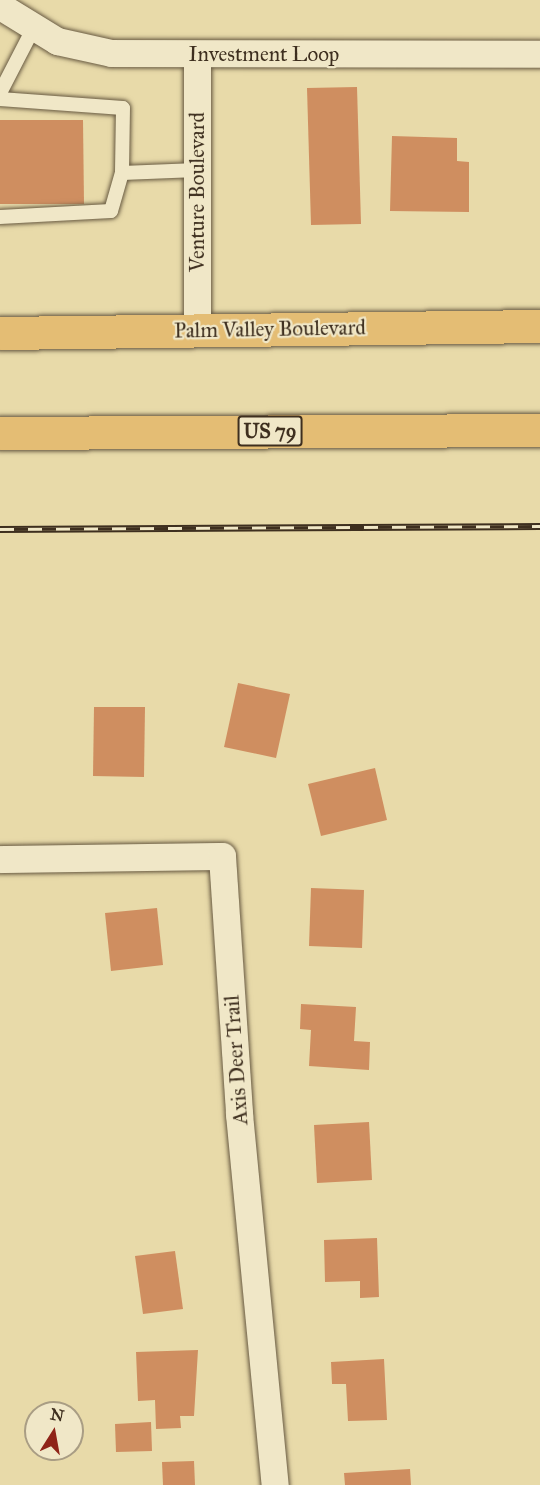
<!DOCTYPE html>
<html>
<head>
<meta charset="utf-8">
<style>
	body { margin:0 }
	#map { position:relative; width:540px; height:1485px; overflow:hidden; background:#e8daa9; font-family:"IM FELL Great Primer",serif }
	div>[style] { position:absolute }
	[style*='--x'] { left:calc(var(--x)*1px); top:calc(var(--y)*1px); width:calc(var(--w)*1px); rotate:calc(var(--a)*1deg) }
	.building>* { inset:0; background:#cf8e60 }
	.roads { filter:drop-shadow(0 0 2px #685a42) drop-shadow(0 0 2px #685a42) }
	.service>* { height:14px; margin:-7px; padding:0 7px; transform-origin:7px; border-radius:7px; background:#f0e7c7 }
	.minor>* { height:27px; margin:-13.5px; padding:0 13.5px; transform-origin:13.5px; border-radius:13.5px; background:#f0e7c7 }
	.trunk>* { height:33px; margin:-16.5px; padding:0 16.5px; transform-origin:16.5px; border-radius:16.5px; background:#e4bd74 }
	.rail>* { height:7px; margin-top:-3.5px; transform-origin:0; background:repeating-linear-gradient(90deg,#f0e7c7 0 14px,#3e2f1f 0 28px); box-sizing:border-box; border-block:2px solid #3e2f1f }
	span { translate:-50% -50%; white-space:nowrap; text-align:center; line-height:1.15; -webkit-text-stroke:4.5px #f0e7c7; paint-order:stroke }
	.shield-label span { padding:2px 4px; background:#f0e7c7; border:2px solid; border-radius:4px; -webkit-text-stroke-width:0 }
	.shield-label { font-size:20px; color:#3e2f1f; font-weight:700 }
	.street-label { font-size:21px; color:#3e2f1f }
	.north { position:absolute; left:24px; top:1401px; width:60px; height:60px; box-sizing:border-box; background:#f0e7c7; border:2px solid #a99d84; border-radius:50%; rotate:11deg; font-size:16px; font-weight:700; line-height:24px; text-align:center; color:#3e2f1f }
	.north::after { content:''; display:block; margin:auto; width:21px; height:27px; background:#8f2418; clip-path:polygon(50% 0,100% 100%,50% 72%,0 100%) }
</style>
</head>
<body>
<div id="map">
	<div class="building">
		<i style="clip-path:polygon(357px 87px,361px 224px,311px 225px,307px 88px)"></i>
		<i style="clip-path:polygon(0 120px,83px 120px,84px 204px,0 204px)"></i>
		<i style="clip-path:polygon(392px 136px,457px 138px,457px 161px,469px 162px,469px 212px,390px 211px)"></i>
		<i style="clip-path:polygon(238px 683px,290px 694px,276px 758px,224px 747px)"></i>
		<i style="clip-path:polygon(94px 707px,145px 707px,144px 777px,93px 776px)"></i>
		<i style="clip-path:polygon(375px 768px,387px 820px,321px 836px,308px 784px)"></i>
		<i style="clip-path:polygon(311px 888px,364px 890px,362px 948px,309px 946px)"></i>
		<i style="clip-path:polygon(157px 908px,163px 965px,111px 971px,105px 913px)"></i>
		<i style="clip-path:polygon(301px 1004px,356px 1007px,354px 1041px,370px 1042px,369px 1070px,309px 1066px,311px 1030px,300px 1029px)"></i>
		<i style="clip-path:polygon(369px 1122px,372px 1180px,317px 1183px,314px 1125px)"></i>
		<i style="clip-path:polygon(377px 1238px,379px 1297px,360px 1298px,360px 1281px,325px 1282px,324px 1240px)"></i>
		<i style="clip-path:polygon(175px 1251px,183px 1309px,143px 1314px,135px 1256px)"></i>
		<i style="clip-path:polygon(198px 1350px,194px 1416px,180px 1416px,181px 1428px,156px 1429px,155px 1400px,138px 1401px,136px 1352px)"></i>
		<i style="clip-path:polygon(384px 1359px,387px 1420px,348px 1421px,346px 1384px,332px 1384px,331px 1362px)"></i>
		<i style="clip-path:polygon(151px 1422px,152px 1451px,116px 1452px,115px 1424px)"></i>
		<i style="clip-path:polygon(194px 1461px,195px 1485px,163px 1485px,162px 1462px)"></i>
		<i style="clip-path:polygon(410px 1469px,411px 1485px,345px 1485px,344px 1473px)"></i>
	</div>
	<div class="roads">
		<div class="service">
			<i style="--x:0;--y:93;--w:72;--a:-62.7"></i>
			<i style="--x:0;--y:99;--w:123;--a:4.2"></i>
			<i style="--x:123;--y:108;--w:65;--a:90.9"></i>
			<i style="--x:122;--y:173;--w:75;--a:-2.3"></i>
			<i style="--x:0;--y:217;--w:111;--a:-3.1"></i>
			<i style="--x:111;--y:211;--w:40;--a:-74"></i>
		</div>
		<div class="minor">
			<i style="--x:0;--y:6;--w:67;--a:31.6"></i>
			<i style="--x:57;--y:41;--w:55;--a:12.5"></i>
			<i style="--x:111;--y:53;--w:429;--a:0.1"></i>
			<i style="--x:197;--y:54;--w:276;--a:90"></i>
			<i style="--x:0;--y:859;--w:222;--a:-0.8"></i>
			<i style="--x:222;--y:856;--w:259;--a:86.2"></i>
			<i style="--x:239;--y:1114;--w:373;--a:84.5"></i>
		</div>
		<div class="trunk">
			<i style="--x:0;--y:333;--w:540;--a:-0.74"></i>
			<i style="--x:0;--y:433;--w:540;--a:-0.32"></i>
		</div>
	</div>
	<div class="rail">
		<i style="--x:0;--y:529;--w:540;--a:-0.32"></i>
	</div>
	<div class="shield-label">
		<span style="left:270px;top:431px">US 79</span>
	</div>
	<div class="street-label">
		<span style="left:264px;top:54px">Investment Loop</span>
		<span style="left:197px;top:192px;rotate:-90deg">Venture Boulevard</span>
		<span style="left:270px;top:329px;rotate:-1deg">Palm Valley Boulevard</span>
		<span style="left:236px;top:1060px;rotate:-94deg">Axis Deer Trail</span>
	</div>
	<div class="north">N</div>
</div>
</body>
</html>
